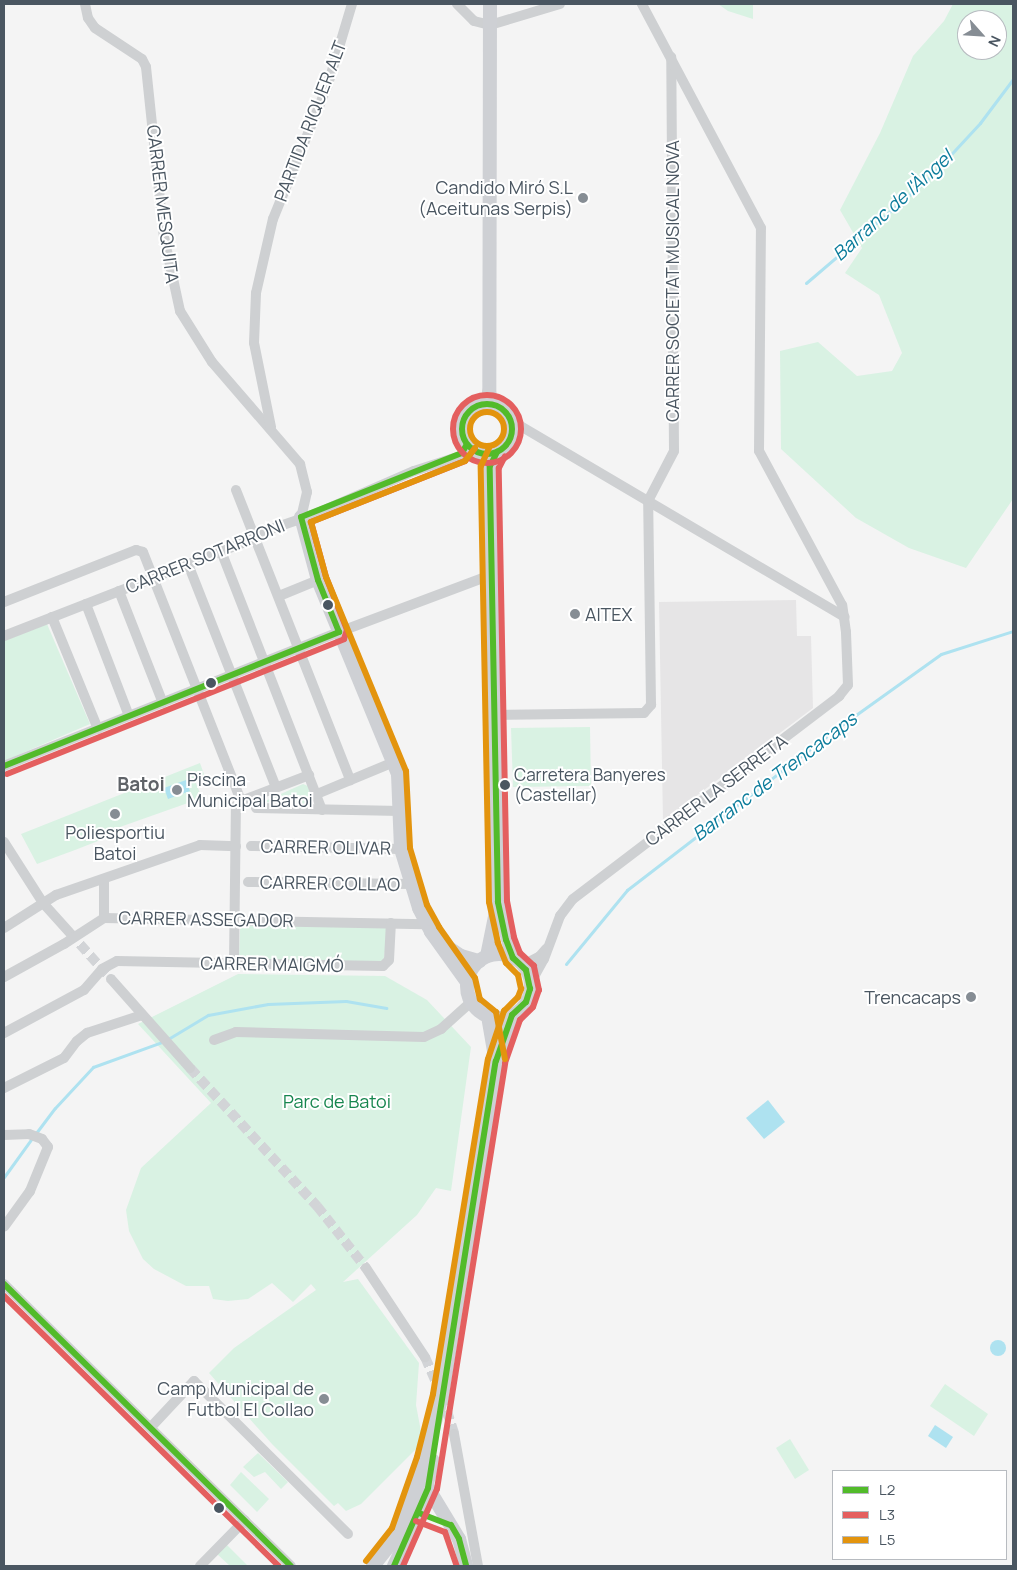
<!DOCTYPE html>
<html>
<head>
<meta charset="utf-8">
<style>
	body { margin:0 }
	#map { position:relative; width:1017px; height:1570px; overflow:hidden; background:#f4f4f4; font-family:Manrope,sans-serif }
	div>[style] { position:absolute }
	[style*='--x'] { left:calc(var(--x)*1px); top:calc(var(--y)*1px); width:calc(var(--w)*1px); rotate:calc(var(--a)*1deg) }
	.education>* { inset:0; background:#e6e5e6 }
	.green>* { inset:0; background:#d9f2e3 }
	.water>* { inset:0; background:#aee2f0 }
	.round { border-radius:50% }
	.stream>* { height:3px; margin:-1.5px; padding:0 1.5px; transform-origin:1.5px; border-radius:1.5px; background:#aee2f0 }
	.street-tunnel>* { height:10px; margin-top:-5px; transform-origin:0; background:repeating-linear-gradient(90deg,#d2d4d7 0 10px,transparent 0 15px) }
	.street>* { height:10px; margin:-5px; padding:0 5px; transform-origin:5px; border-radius:5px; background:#ced0d2 }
	.secondary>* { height:14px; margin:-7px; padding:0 7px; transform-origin:7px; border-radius:7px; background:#ced0d4 }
	.secondary>.ring { margin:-7px; padding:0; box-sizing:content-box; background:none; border:14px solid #ced0d4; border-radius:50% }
	.bus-1>* { height:6px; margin:-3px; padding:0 3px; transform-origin:3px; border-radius:3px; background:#52bb2a }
	.bus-1>.ring { margin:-3px; padding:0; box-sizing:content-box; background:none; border:6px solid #52bb2a; border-radius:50% }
	.bus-2>* { height:6px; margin:-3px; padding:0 3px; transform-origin:3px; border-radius:3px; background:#e45f5f }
	.bus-2>.ring { margin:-3px; padding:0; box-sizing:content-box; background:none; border:6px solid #e45f5f; border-radius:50% }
	.bus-3>* { height:6px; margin:-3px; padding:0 3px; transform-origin:3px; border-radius:3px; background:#e3940e }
	.bus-3>.ring { margin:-3px; padding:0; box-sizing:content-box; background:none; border:6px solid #e3940e; border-radius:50% }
	.dots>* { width:14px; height:14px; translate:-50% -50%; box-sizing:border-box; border:2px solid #fff; border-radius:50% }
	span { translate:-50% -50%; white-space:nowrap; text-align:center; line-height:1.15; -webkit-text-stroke:4px #fff; paint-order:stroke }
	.bus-label { font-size:17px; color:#4a5661 }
	.left { translate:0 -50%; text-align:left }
	.street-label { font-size:18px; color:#4a5661 }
	.poi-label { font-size:18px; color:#4a5661 }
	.right { translate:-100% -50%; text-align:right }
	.park-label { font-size:18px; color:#17864f }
	.water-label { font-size:19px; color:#0c7c9b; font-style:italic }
	.neighbourhood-label { font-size:19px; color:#5f6368; font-weight:700 }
	.frame { position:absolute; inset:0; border:5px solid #4a5661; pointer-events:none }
	.legend { position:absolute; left:832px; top:1470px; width:175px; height:90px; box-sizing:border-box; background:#fff; border:1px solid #b7bbc0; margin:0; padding:6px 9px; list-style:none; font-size:15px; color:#4a5661 }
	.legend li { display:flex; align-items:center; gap:10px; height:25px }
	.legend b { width:25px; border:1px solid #b7bbc0 }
	.north { position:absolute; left:957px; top:10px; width:50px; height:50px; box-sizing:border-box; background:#fff; border:1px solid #b7bbc0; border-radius:50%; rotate:116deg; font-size:14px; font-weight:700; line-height:20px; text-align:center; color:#4a5661 }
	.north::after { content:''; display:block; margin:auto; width:18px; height:22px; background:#868d94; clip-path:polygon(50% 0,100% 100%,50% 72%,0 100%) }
</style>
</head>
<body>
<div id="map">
	<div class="education">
		<i style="clip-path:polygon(796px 600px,797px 636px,811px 636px,813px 708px,663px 821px,659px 602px)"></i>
	</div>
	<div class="green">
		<i style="clip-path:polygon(718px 4px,753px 4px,753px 19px,728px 11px)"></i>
		<i style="clip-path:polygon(evenodd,953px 4px,1013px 4px,1013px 499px,966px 568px,909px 548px,856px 518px,781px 449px,780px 351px,818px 342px,857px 376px,892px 371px,902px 353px,879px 295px,845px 273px,862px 248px,840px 210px,880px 133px,913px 56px,944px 21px,953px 4px,967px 20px,997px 20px,997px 50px,967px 50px,967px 20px)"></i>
		<i style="clip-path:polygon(47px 624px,90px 724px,4px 761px,4px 641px)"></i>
		<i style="clip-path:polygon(590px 727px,591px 786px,513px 787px,511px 728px)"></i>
		<i style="clip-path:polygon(200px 763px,205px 777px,195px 781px,202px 798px,120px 827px,121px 832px,75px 850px,37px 864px,21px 834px)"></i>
		<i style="clip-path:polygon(303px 784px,308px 786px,313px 799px,309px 804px,263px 802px)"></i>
		<i style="clip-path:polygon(243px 925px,385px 927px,388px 930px,384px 958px,382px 962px,239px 959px,240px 929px)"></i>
		<i style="clip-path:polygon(238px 974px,385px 976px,427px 1000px,471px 1047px,451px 1191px,436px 1188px,417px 1215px,343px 1282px,358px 1279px,419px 1363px,416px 1405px,423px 1442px,361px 1504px,346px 1511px,338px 1503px,334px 1506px,272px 1444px,209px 1373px,234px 1348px,316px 1290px,311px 1284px,293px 1302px,272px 1283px,248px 1299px,228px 1301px,213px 1299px,209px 1286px,186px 1286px,154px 1269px,143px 1259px,129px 1231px,126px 1210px,141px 1168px,211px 1103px,138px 1024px)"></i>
		<i style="clip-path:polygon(945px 1384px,988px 1414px,974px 1436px,930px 1406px)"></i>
		<i style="clip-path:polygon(790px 1439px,809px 1470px,795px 1479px,776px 1448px)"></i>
		<i style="clip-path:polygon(258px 1453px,288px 1482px,281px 1489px,265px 1472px,254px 1477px,243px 1467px)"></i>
		<i style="clip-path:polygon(241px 1472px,269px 1499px,257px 1512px,230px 1485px)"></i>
		<i style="clip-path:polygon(227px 1545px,248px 1566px,230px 1566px,217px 1554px)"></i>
	</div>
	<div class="water">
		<i style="clip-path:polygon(186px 780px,190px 791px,168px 799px,164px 788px)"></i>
		<i style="clip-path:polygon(768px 1100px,785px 1122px,764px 1139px,746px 1118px)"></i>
		<i class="round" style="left:990px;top:1340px;width:16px;height:16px"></i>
		<i style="clip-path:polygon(935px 1425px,953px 1437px,946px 1448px,928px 1436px)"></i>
	</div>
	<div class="stream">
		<i style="--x:806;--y:283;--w:163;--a:-40.5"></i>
		<i style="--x:930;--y:177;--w:74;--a:-47.2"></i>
		<i style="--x:980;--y:123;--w:55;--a:-53.1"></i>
		<i style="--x:566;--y:964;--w:96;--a:-50.5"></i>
		<i style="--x:627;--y:890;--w:259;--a:-37.6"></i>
		<i style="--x:832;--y:732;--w:134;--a:-35.6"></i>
		<i style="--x:941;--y:654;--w:76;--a:-17.7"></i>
		<i style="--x:168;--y:1039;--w:47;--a:-31"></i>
		<i style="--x:208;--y:1015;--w:61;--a:-10.4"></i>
		<i style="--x:268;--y:1004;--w:78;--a:-2.2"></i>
		<i style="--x:346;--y:1001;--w:41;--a:9.9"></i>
		<i style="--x:36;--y:1133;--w:31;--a:-53"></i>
		<i style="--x:55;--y:1108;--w:56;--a:-47.2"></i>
		<i style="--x:93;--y:1067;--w:73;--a:-19.9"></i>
		<i style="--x:4;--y:1177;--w:48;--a:-54.3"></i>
	</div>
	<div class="street-tunnel">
		<i style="--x:70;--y:933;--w:62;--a:48.3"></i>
		<i style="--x:190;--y:1068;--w:188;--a:47.4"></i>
		<i style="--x:317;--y:1206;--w:79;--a:51.7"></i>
		<i style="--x:425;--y:1357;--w:43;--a:66.4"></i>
		<i style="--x:442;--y:1396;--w:40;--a:72"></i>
	</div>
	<div class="street">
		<i style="--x:85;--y:4;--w:14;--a:78"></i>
		<i style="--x:88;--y:18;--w:12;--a:55"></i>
		<i style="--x:95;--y:28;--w:56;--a:33.4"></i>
		<i style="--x:142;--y:59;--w:9;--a:63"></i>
		<i style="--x:146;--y:67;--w:171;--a:84"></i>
		<i style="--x:164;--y:237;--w:76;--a:77.8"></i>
		<i style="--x:180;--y:311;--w:60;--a:57.9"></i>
		<i style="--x:212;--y:362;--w:135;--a:49.2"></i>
		<i style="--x:300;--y:464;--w:29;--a:76"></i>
		<i style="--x:307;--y:492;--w:26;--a:103"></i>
		<i style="--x:457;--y:4;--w:24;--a:45"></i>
		<i style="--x:474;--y:21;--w:16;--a:14"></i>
		<i style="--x:490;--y:25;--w:73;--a:-16.7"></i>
		<i style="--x:512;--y:421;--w:386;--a:30.5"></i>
		<i style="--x:271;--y:427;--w:86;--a:-101.4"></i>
		<i style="--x:254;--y:343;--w:50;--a:-87.7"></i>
		<i style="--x:256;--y:293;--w:76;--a:-77.1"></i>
		<i style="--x:273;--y:219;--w:146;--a:-67.8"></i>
		<i style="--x:328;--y:84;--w:84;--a:-73.3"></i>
		<i style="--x:236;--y:490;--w:312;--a:68.5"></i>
		<i style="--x:221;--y:551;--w:278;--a:68.7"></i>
		<i style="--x:188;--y:564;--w:240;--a:68.5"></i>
		<i style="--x:119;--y:591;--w:120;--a:68.6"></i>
		<i style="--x:279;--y:596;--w:42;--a:-22.3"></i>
		<i style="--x:4;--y:602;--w:142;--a:-21.5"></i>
		<i style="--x:136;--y:550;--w:7;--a:16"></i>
		<i style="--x:143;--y:552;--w:268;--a:68.5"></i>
		<i style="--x:86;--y:604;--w:120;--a:69"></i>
		<i style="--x:52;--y:617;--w:121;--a:67.7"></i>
		<i style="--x:4;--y:636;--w:262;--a:-21.3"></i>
		<i style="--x:248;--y:541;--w:8;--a:-45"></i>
		<i style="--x:254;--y:535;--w:65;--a:-19"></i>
		<i style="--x:315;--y:514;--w:108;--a:-23.5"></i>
		<i style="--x:414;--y:471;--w:65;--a:-17.9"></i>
		<i style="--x:495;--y:715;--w:149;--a:-0.8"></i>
		<i style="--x:644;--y:713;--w:11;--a:-49"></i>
		<i style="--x:651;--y:705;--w:204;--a:-90.8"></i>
		<i style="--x:648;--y:501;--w:56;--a:-62.5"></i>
		<i style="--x:674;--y:451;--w:394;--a:-90.4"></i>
		<i style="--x:4;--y:766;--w:361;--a:-21.8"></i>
		<i style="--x:339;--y:632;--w:165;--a:-20.6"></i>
		<i style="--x:317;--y:794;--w:83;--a:-22.6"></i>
		<i style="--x:256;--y:808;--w:144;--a:1.2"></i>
		<i style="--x:4;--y:842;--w:72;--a:57.4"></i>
		<i style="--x:43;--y:903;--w:40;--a:48"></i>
		<i style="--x:251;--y:846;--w:150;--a:1.1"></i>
		<i style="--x:248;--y:882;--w:163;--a:0.7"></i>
		<i style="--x:104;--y:918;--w:39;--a:-90"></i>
		<i style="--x:4;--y:928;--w:62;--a:-32.4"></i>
		<i style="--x:56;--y:895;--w:152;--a:-19.1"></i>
		<i style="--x:200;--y:845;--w:36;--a:2"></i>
		<i style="--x:234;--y:963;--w:157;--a:-89.3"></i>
		<i style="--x:236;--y:806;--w:7;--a:-45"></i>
		<i style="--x:241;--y:801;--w:73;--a:-20.9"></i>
		<i style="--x:523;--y:965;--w:18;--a:-27"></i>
		<i style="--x:539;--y:957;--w:11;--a:-49"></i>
		<i style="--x:4;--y:977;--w:68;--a:-28.8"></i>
		<i style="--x:64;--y:944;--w:48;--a:-33"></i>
		<i style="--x:104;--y:918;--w:321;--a:1.1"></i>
		<i style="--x:111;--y:979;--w:119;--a:48.4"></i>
		<i style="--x:530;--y:984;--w:29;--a:-61"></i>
		<i style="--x:544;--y:959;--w:46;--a:-69.6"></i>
		<i style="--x:560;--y:916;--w:21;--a:-53"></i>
		<i style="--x:573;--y:899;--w:335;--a:-37.3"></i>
		<i style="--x:839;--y:696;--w:14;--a:-51"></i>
		<i style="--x:848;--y:685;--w:53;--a:-92.2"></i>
		<i style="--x:846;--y:632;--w:27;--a:-98"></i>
		<i style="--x:842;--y:605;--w:175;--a:-118.3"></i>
		<i style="--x:759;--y:451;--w:223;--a:-89.5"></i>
		<i style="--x:761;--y:228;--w:254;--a:-118"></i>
		<i style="--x:4;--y:1033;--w:91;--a:-28.3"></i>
		<i style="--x:84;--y:990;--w:28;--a:-49"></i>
		<i style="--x:102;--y:969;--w:17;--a:-28"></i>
		<i style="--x:117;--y:961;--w:266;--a:1.1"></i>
		<i style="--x:383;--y:966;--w:8;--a:-45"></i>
		<i style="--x:389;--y:960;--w:37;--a:-87"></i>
		<i style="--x:214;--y:1040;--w:23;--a:-20"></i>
		<i style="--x:236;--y:1032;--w:188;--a:1.5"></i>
		<i style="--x:424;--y:1037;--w:19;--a:-25"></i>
		<i style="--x:441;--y:1029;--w:40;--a:-42"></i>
		<i style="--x:4;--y:1088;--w:67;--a:-26.6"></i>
		<i style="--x:64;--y:1058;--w:21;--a:-53"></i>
		<i style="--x:77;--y:1041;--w:13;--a:-39"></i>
		<i style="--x:87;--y:1033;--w:58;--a:-18.1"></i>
		<i style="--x:4;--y:1135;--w:25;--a:-2"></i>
		<i style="--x:29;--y:1134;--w:14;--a:21"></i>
		<i style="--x:42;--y:1139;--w:10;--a:53"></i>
		<i style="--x:48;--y:1147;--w:48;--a:112.2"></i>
		<i style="--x:30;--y:1191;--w:44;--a:125.8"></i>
		<i style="--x:366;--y:1268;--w:107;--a:56.5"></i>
		<i style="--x:4;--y:1284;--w:402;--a:44.5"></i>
		<i style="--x:151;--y:1427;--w:63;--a:-46.9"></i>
		<i style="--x:194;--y:1381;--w:217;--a:44.8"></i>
		<i style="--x:454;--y:1434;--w:134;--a:79.7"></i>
		<i style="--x:200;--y:1566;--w:64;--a:-45.6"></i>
	</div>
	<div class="secondary">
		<i style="--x:490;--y:4;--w:388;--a:90.1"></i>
		<i style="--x:489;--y:392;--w:12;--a:76"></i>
		<i class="ring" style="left:462px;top:404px;width:36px;height:36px"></i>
		<i style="--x:484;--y:454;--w:13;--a:63"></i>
		<i style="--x:490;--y:466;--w:436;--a:88.9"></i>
		<i style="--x:498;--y:902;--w:55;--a:101.5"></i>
		<i style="--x:301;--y:517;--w:65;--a:74.9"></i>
		<i style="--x:318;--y:580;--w:210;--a:67.6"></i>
		<i style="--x:398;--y:774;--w:75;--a:87.7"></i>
		<i style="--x:401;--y:849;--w:62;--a:73"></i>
		<i style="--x:419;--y:908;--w:27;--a:63"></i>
		<i style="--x:431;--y:932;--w:62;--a:54.2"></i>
		<i style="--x:500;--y:910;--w:50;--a:74.8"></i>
		<i style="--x:446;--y:946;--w:18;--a:34"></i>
		<i style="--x:461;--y:956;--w:19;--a:16"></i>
		<i class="ring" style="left:467px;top:954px;width:50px;height:50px"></i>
		<i style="--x:488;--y:1016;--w:42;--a:80.3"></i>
		<i style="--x:428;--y:1488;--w:60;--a:58.7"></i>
		<i style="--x:459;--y:1539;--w:28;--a:75"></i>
		<i style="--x:373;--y:1566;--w:43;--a:-51.5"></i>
		<i style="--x:400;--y:1532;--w:59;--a:-70"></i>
		<i style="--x:420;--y:1477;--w:84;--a:-74.8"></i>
		<i style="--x:442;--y:1396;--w:339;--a:-80.8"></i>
		<i style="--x:496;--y:1061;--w:49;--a:-70.8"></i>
		<i style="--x:394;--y:1566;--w:59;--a:-64.7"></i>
		<i style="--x:419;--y:1513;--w:54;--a:-74.9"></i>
	</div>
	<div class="bus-1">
		<i class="ring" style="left:462px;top:404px;width:44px;height:44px"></i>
		<i style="--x:4;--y:766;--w:361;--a:-21.8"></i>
		<i style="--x:339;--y:632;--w:56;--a:-112"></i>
		<i style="--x:318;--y:580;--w:65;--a:-105.1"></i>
		<i style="--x:301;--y:517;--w:173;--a:-21.7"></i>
		<i style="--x:462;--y:453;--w:10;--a:-61"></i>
		<i style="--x:4;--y:1284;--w:402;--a:44.5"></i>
		<i style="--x:419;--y:1513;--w:34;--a:21"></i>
		<i style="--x:451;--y:1525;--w:16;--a:60"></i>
		<i style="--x:459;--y:1539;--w:28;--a:75"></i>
		<i style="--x:394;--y:1566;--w:85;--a:-66.4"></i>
		<i style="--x:428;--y:1488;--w:432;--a:-81"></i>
		<i style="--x:496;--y:1061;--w:49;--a:-70.8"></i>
		<i style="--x:512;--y:1015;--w:19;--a:-43"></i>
		<i style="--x:526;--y:1002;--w:14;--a:-73"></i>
		<i style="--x:530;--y:989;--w:19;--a:-102"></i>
		<i style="--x:526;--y:970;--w:18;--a:-137"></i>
		<i style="--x:513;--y:958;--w:19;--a:-111"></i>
		<i style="--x:506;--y:940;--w:39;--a:-102"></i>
		<i style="--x:498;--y:902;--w:436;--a:-91.1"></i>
		<i style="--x:490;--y:466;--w:16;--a:-63"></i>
	</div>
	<div class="bus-2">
		<i class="ring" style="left:453px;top:395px;width:62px;height:62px"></i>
		<i style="--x:7;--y:774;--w:363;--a:-21.8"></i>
		<i style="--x:344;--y:639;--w:9;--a:-72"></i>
		<i style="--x:347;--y:630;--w:57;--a:-111.6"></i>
		<i style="--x:326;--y:577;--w:57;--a:-105.3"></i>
		<i style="--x:311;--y:522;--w:166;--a:-21.6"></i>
		<i style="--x:465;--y:461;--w:16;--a:-52"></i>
		<i style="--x:4;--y:1296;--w:385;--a:44.5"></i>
		<i style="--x:416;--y:1521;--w:31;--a:21"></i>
		<i style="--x:445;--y:1532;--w:36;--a:71"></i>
		<i style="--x:403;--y:1566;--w:84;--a:-66.2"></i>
		<i style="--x:437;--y:1489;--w:431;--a:-80.9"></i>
		<i style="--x:505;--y:1063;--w:46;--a:-70.8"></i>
		<i style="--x:520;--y:1020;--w:18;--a:-45"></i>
		<i style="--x:533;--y:1007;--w:18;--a:-71"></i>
		<i style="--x:539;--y:990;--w:25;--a:-102"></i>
		<i style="--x:534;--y:966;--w:19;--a:-137"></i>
		<i style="--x:520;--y:953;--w:17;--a:-111"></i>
		<i style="--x:514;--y:937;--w:37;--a:-101"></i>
		<i style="--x:507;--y:901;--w:433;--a:-91.1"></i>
		<i style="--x:499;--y:468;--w:13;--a:-63"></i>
	</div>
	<div class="bus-3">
		<i class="ring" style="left:470px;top:412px;width:28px;height:28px"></i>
		<i style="--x:475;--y:448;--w:16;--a:128"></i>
		<i style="--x:465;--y:461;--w:166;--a:158.4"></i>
		<i style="--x:311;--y:522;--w:57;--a:74.7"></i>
		<i style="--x:326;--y:577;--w:210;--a:67.6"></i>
		<i style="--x:406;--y:771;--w:77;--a:87"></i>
		<i style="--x:410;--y:848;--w:59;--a:73.4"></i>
		<i style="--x:427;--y:905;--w:25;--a:61"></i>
		<i style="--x:439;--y:927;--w:62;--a:54.8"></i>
		<i style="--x:475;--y:978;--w:22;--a:77"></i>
		<i style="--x:480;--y:999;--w:21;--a:39"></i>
		<i style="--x:496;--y:1012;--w:48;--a:79.2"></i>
		<i style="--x:366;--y:1561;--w:42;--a:-51.8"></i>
		<i style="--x:392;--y:1528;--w:75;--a:-70.6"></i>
		<i style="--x:417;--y:1457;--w:65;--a:-75.7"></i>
		<i style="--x:433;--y:1394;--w:339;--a:-80.7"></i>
		<i style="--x:488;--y:1059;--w:51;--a:-71.6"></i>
		<i style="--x:504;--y:1011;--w:20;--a:-45"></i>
		<i style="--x:518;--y:997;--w:9;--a:-69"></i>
		<i style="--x:521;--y:989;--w:14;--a:-102"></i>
		<i style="--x:518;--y:975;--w:17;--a:-135"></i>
		<i style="--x:506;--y:963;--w:22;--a:-112"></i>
		<i style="--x:498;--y:943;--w:42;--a:-102.4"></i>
		<i style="--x:489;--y:902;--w:436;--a:-91.1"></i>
		<i style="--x:481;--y:466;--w:20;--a:-66"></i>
	</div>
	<div class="dots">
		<i style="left:583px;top:198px;background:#868d94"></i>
		<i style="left:328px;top:605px;background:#4a5661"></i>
		<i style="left:575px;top:614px;background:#868d94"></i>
		<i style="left:211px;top:683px;background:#4a5661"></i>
		<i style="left:505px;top:785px;background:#4a5661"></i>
		<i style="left:177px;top:790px;background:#868d94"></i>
		<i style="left:115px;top:814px;background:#868d94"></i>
		<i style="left:971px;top:997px;background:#868d94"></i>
		<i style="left:324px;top:1399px;background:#868d94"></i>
		<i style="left:219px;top:1508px;background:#4a5661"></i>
	</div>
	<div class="bus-label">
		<span class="left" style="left:514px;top:785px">Carretera Banyeres<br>(Castellar)</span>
	</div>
	<div class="street-label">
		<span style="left:310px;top:121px;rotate:-69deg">PARTIDA RIQUER ALT</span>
		<span style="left:163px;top:204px;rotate:83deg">CARRER MESQUITA</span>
		<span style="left:672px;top:281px;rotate:-90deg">CARRER SOCIETAT MUSICAL NOVA</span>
		<span style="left:205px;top:556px;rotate:-22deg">CARRER SOTARRONI</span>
		<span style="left:716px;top:790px;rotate:-37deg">CARRER LA SERRETA</span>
		<span style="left:326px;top:847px;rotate:1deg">CARRER OLIVAR</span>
		<span style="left:330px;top:883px;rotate:1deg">CARRER COLLAO</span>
		<span style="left:206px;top:919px;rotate:1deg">CARRER ASSEGADOR</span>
		<span style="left:272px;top:964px;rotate:1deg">CARRER MAIGMÓ</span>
	</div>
	<div class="poi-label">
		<span class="right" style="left:573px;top:198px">Candido Miró S.L<br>(Aceitunas Serpis)</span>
		<span class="left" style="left:585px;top:614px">AITEX</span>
		<span class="left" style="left:187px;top:790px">Piscina<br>Municipal Batoi</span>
		<span style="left:115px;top:843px">Poliesportiu<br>Batoi</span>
		<span class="right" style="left:961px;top:997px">Trencacaps</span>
		<span class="right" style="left:314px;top:1399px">Camp Municipal de<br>Futbol El Collao</span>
	</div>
	<div class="park-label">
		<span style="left:337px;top:1101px">Parc de Batoi</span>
	</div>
	<div class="water-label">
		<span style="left:893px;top:206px;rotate:-42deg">Barranc de l'Àngel</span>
		<span style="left:775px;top:777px;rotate:-37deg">Barranc de Trencacaps</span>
	</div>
	<div class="neighbourhood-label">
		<span style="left:141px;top:785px">Batoi</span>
	</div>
	<div class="frame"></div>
	<ul class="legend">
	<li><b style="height:6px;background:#52bb2a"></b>L2</li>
	<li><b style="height:6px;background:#e45f5f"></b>L3</li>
	<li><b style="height:6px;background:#e3940e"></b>L5</li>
	</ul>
	<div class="north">N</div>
</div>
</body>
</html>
